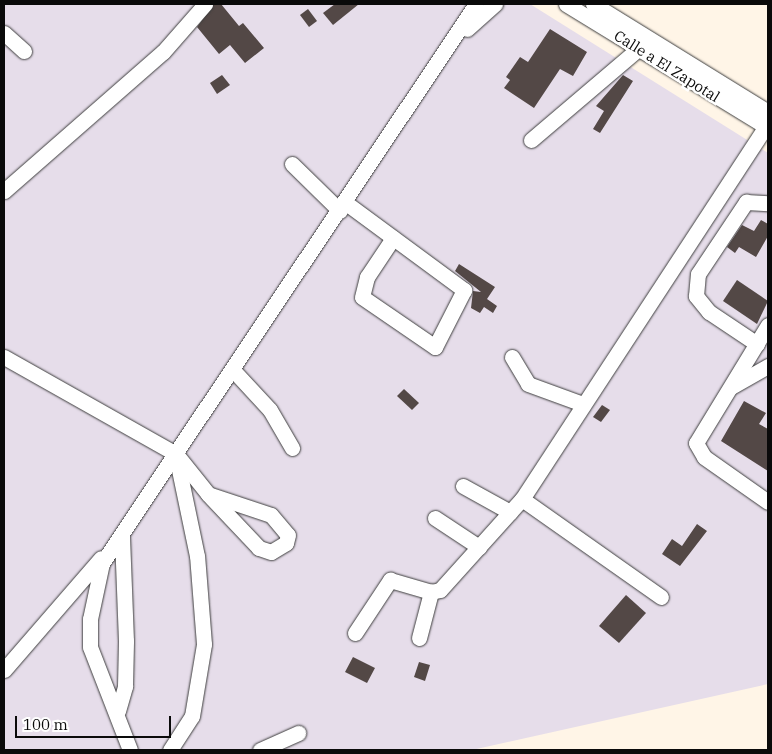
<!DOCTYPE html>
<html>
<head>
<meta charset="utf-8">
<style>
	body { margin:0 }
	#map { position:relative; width:772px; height:754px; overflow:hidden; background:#fff5e7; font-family:"IBM Plex Serif",serif }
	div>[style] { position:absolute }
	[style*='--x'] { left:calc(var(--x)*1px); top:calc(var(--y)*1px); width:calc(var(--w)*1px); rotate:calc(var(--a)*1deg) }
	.industrial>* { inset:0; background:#e6ddea }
	.building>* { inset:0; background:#534846 }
	.roads { filter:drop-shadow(0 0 1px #3d3d3d) drop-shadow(0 0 1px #3d3d3d) }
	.minor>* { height:15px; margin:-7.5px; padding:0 7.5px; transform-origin:7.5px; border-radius:7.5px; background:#fff }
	span { translate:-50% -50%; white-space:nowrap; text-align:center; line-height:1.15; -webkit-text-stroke:5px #fff; paint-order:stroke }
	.street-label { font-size:15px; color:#0a0a0a }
	.frame { position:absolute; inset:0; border:5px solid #0a0a0a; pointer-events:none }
	.scale { position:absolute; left:15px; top:716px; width:156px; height:22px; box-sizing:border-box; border:2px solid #0a0a0a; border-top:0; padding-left:6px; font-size:15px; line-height:18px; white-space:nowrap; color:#0a0a0a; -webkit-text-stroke:4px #fff; paint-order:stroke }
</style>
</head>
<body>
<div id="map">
	<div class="industrial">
		<i style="clip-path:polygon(4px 4px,530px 4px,768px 153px,768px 684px,472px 750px,4px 750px)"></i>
	</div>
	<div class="building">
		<i style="clip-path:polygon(214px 4px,221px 4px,239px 26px,243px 23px,264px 48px,245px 63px,230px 45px,219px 54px,197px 27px)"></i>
		<i style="clip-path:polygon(335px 4px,359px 4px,333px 25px,323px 13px)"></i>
		<i style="clip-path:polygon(308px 9px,317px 21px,309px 27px,300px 15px)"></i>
		<i style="clip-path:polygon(550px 29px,587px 52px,573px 76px,560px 69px,534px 108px,504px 88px,510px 80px,506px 77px,520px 57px,528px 62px)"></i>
		<i style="clip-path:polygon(222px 75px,230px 85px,217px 94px,210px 83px)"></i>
		<i style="clip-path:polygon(623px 75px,633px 81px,600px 133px,593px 129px,604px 111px,596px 106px)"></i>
		<i style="clip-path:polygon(761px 220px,768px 224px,768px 236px,756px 257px,739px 247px,735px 253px,727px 247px,742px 225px,754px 231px)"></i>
		<i style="clip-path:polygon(459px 264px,495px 287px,487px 299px,497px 306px,493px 313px,484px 307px,480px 313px,471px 308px,473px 291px,481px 292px,455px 271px)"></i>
		<i style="clip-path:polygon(737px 280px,768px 301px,757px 324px,723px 301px)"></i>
		<i style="clip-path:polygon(404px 389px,419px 403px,412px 410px,397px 396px)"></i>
		<i style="clip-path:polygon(744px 401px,766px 413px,759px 424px,768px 429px,768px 471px,721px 441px)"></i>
		<i style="clip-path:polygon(602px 405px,610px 410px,601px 422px,593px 417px)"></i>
		<i style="clip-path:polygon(697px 524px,707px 531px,680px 566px,662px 554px,672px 539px,682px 546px)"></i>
		<i style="clip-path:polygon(626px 595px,646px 613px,619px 643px,599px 626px)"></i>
		<i style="clip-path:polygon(353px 657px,375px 668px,367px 683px,345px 672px)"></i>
		<i style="clip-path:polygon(419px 662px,430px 665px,425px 681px,414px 677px)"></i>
	</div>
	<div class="roads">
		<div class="minor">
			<i style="--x:566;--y:4;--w:237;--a:31.5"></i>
			<i style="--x:593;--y:4;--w:206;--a:31.7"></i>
			<i style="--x:467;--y:29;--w:38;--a:-42"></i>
			<i style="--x:4;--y:33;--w:27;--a:42"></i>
			<i style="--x:531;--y:140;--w:142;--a:-40.4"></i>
			<i style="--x:292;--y:164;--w:67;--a:44.4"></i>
			<i style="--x:4;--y:191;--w:211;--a:-41.2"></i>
			<i style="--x:163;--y:52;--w:64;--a:-48.8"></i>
			<i style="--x:346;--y:203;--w:147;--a:36.4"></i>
			<i style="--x:464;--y:290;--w:64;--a:117"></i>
			<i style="--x:435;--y:347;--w:88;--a:-145.6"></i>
			<i style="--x:362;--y:297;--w:21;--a:-76"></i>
			<i style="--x:367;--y:277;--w:47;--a:-56.3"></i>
			<i style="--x:768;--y:325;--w:138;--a:121.4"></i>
			<i style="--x:696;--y:443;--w:16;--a:60"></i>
			<i style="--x:704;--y:457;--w:78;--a:35.1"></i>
			<i style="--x:757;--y:344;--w:58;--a:-146.3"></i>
			<i style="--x:709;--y:312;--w:21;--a:-129"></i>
			<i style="--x:696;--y:296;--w:22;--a:-85"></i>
			<i style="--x:698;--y:274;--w:87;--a:-56.3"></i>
			<i style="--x:746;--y:202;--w:22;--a:3"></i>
			<i style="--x:4;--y:357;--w:197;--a:29.4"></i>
			<i style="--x:176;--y:454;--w:51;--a:51.3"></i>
			<i style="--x:208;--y:494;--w:66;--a:18.4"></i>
			<i style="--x:271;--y:515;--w:26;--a:50"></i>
			<i style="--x:288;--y:535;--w:8;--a:104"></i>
			<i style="--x:286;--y:543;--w:17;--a:149"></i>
			<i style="--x:271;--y:552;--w:13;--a:-162"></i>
			<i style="--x:259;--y:548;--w:74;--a:-133.4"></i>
			<i style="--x:512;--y:357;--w:31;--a:59"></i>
			<i style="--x:528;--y:384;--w:59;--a:20"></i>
			<i style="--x:233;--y:370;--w:54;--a:47.2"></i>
			<i style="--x:270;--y:410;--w:44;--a:59.9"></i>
			<i style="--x:731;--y:387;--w:43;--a:-29.6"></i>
			<i style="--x:463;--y:486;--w:54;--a:29"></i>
			<i style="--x:522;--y:499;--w:170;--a:35.2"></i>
			<i style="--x:435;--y:518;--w:53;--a:33.4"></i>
			<i style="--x:355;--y:633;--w:64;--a:-56.6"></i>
			<i style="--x:390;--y:580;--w:43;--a:16.3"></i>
			<i style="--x:431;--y:592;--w:9;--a:-13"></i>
			<i style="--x:440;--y:590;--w:122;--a:-48"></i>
			<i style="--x:522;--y:499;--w:444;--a:-56.8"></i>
			<i style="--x:419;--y:638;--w:48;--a:-75.4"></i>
			<i style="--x:4;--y:670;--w:148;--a:-49.1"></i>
			<i style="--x:118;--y:711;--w:26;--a:-74"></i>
			<i style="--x:125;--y:686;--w:45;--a:-88.7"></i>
			<i style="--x:126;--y:641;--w:106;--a:-92.2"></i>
			<i style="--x:130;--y:750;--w:110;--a:-111.2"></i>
			<i style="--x:90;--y:647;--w:28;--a:-90"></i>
			<i style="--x:90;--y:619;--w:57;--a:-77.9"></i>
			<i style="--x:102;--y:563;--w:673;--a:-56.22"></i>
			<i style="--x:170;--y:750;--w:40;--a:-57.1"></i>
			<i style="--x:192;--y:716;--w:73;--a:-80.5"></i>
			<i style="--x:204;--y:644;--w:88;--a:-94.5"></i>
			<i style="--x:197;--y:556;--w:98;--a:-101.8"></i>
			<i style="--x:260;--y:750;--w:42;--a:-24.1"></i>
		</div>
	</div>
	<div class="street-label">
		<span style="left:667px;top:66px;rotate:32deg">Calle a El Zapotal</span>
	</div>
	<div class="frame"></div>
	<div class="scale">100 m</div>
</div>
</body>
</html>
